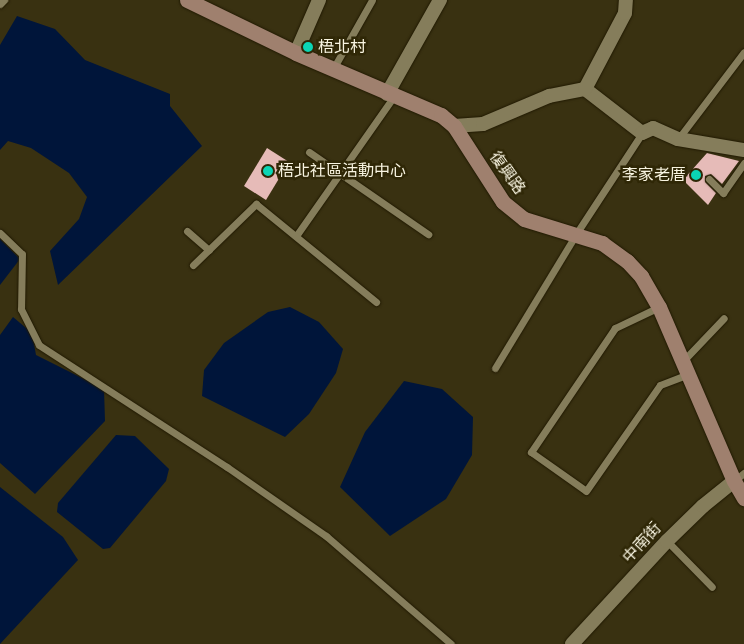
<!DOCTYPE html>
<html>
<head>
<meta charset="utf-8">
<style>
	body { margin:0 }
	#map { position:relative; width:744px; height:644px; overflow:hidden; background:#393111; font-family:"Space Grotesk","Noto Sans TC",sans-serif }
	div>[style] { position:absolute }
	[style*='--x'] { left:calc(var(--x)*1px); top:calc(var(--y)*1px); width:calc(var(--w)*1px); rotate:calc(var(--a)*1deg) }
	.water>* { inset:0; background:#00153a }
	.building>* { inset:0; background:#e6bbb8 }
	.roads { filter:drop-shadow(0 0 1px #201900) drop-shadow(0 0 1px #201900) }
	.lane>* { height:7px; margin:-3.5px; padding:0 3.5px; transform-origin:3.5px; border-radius:3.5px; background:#857d5b }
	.street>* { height:14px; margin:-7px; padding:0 7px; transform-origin:7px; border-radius:7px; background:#857d5b }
	.secondary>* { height:15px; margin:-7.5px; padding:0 7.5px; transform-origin:7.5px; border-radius:7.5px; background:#9f806e }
	.dots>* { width:14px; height:14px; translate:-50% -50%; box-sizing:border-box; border:2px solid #2f2706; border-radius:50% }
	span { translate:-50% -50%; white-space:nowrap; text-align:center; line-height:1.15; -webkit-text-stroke:5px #2f2706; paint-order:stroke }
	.poi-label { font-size:16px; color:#f8f4e1 }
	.left { translate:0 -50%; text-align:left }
	.right { translate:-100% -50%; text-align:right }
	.street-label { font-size:16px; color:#f8f4e1 }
</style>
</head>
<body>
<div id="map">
	<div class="water">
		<i style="clip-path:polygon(17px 16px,55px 29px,85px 60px,170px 94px,170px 106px,202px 146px,58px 285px,50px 251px,79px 219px,87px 197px,69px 173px,31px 148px,8px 141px,0 150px,0 45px)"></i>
		<i style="clip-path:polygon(0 239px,20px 259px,0 285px)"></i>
		<i style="clip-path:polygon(290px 307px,319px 322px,343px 349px,336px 373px,309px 414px,285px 437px,202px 396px,204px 370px,224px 343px,268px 312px)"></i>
		<i style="clip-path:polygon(13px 317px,32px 333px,36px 355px,104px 389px,105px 421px,35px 494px,0 463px,0 335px)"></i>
		<i style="clip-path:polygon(404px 381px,442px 389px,473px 417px,472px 455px,446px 499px,390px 536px,340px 487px,365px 432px)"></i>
		<i style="clip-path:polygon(116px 435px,135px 436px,169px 469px,166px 481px,110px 548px,103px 549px,57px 512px,58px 503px)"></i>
		<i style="clip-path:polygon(0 487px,63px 537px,78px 560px,0 644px)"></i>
	</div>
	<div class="building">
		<i style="clip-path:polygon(267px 148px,289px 162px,266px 200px,244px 186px)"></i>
		<i style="clip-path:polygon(707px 153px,739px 161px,722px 184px,711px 174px,705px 176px,705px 182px,716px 193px,708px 205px,683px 180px)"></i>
	</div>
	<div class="roads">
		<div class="lane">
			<i style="--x:0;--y:4;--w:6;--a:-45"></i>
			<i style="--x:333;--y:69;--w:79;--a:-60.5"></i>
			<i style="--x:678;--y:139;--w:109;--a:-52.8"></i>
			<i style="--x:309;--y:152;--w:145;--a:34.6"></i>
			<i style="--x:709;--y:179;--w:20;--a:45"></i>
			<i style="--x:723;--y:193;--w:37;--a:-55"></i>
			<i style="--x:187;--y:231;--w:29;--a:41"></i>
			<i style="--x:0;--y:233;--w:30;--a:44"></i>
			<i style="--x:22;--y:254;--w:55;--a:91"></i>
			<i style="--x:21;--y:309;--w:40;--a:63.4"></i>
			<i style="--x:39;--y:345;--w:224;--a:33"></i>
			<i style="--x:227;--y:467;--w:121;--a:34.9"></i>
			<i style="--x:326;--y:536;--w:165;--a:40.8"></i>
			<i style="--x:296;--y:236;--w:171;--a:-55"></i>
			<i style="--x:193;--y:265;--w:88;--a:-44.1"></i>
			<i style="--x:256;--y:204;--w:155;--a:39.2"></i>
			<i style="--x:659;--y:307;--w:49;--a:154.5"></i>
			<i style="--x:615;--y:328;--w:150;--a:124.1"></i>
			<i style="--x:531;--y:452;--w:67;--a:35.3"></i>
			<i style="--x:586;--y:491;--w:129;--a:-55.1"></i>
			<i style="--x:660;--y:385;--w:31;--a:-21"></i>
			<i style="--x:683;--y:361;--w:59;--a:-46.4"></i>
			<i style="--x:495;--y:368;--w:157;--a:-58.8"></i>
			<i style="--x:576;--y:234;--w:121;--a:-56.8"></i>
			<i style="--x:734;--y:481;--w:13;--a:-39"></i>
			<i style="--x:667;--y:541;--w:64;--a:45.6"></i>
		</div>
		<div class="street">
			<i style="--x:296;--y:53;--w:58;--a:-66.5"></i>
			<i style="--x:585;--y:89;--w:72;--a:37.7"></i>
			<i style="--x:642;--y:133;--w:12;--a:-24"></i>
			<i style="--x:653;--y:128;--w:27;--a:24"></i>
			<i style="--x:678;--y:139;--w:67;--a:9.5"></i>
			<i style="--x:387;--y:94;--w:108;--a:-60.6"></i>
			<i style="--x:454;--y:126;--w:29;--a:-4"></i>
			<i style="--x:483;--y:124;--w:72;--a:-23"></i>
			<i style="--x:549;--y:96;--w:37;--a:-11"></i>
			<i style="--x:585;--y:89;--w:86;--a:-62.2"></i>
			<i style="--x:625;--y:13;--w:13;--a:-86"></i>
			<i style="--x:572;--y:644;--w:140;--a:-47.3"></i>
			<i style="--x:667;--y:541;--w:50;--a:-44.2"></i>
			<i style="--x:703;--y:506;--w:40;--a:-39"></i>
		</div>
		<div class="secondary">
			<i style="--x:187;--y:0;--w:121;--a:25.9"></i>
			<i style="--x:296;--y:53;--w:158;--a:23.2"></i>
			<i style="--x:441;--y:115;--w:17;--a:40"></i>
			<i style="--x:454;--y:126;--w:90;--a:57.2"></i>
			<i style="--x:503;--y:202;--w:27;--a:39"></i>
			<i style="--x:524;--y:219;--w:82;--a:17.1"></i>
			<i style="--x:602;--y:243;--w:31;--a:36"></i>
			<i style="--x:627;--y:261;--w:21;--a:47"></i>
			<i style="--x:641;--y:276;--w:36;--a:60"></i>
			<i style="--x:659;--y:307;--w:189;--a:66.7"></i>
			<i style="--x:734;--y:481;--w:20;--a:60"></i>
		</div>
	</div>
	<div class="dots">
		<i style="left:308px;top:47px;background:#0bd5b5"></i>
		<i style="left:268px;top:171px;background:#0bd5b5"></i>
		<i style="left:696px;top:175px;background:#0bd5b5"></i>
	</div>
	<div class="poi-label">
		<span class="left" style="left:318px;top:47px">梧北村</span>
		<span class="left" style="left:278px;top:171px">梧北社區活動中心</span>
		<span class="right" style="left:686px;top:175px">李家老厝</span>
	</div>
	<div class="street-label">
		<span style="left:507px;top:173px;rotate:54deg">復興路</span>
		<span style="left:642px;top:543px;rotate:-47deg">中南街</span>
	</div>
</div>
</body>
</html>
